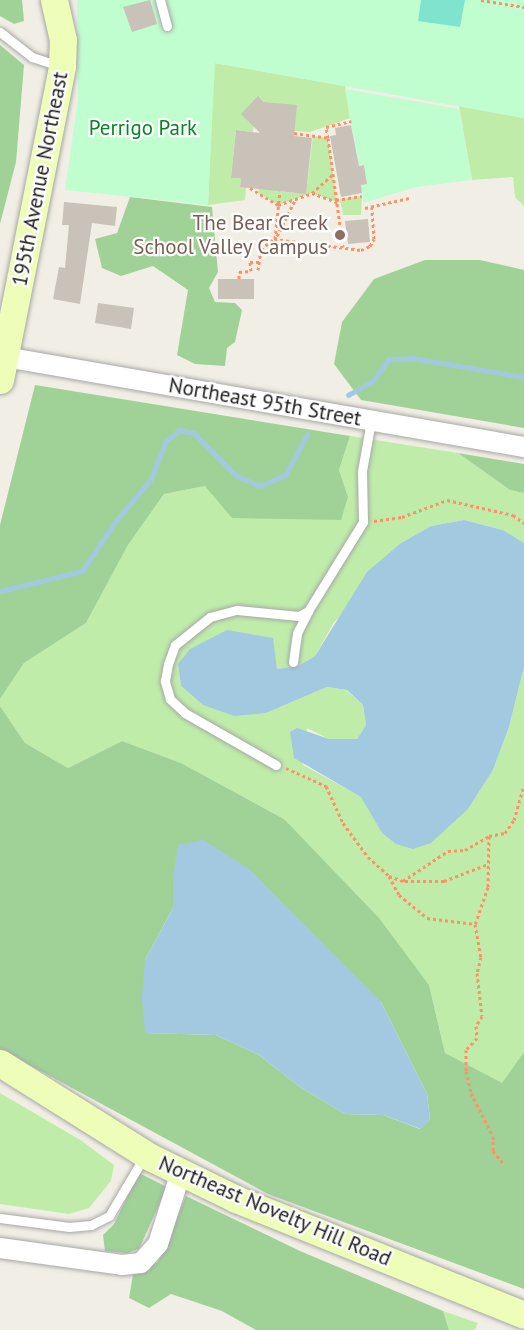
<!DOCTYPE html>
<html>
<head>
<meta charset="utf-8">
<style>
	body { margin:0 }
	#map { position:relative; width:524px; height:1330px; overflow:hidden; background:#f1efe5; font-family:"PT Sans",sans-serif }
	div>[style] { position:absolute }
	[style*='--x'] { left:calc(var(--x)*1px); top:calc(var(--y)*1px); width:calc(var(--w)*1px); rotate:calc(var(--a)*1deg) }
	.grass>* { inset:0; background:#bfeda9 }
	.forest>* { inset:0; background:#a0d298 }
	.park>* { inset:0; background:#c0fdcf }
	.pitch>* { inset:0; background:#7fe4cd }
	.water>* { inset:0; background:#a3c9e1 }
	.stream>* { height:4.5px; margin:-2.25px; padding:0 2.25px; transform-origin:2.25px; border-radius:2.25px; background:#a3c9e1 }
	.building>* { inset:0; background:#c9c2b8 }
	.path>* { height:3px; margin-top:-1.5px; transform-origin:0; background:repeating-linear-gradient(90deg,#ff9068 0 3px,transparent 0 6px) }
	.roads { filter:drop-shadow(0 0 2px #a7a7a7) drop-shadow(0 0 2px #a7a7a7) }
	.lane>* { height:9px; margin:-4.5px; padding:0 4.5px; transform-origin:4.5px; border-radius:4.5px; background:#fff }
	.street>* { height:20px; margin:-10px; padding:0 10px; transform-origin:10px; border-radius:10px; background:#fff }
	.secondary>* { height:27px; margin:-13.5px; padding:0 13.5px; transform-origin:13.5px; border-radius:13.5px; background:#eefdb7 }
	.dots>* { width:16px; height:16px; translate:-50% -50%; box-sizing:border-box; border:3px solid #fff; border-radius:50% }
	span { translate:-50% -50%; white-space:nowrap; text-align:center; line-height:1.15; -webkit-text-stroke:4.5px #fff; paint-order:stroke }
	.park-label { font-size:21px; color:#058625 }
	.street-label { font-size:21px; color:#202020 }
	.education-label { font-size:21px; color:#785e54 }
	.right { translate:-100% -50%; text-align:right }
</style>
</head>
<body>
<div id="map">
	<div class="grass">
		<i style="clip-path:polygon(214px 63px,345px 86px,350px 118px,310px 132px,294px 131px,259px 97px,253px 132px,236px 130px,231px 177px,241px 178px,240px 186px,246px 187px,245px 200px,208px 205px)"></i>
		<i style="clip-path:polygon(459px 106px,524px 118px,524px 206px,515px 197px,513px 177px,472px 180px)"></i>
		<i style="clip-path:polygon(313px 136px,328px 138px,337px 202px,312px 193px,278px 205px,258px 193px,261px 161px,276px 191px,295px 193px,296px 185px,307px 186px)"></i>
		<i style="clip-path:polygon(362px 196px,361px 215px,343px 215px,340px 199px)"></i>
		<i style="clip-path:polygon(350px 436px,458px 453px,510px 490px,524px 493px,524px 543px,503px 530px,464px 520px,431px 526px,401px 543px,333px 624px,315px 656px,298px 666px,277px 669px,272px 638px,178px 664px,181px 686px,203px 705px,266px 713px,327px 687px,346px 690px,363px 705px,366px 725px,357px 739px,329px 739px,307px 728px,303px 765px,362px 797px,382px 833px,468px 809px,493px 770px,509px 727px,524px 667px,524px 1052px,502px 1084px,445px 1053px,429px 985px,284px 819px,181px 763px,122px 741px,68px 768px,25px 743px,0 706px,0 699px,24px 663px,86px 623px,128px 545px,164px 494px,205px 486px,348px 497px,339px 470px)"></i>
		<i style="clip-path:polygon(0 1093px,82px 1141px,114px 1165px,111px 1181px,89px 1208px,69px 1214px,0 1204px)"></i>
		<i style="clip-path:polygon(443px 1311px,478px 1323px,475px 1330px,449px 1330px)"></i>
	</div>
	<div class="forest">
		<i style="clip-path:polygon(0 0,22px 0,24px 21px,14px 24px,0 16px)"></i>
		<i style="clip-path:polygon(0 45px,24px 65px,16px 162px,0 224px)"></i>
		<i style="clip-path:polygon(130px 197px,212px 207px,218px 272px,209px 288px,215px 302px,235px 303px,242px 310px,235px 342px,227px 348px,225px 366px,195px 364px,177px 355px,188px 290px,153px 266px,121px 276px,102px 268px,95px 239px,117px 233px)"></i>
		<i style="clip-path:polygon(425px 260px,480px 260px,524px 270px,524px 428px,361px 400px,334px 364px,342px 322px,374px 279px)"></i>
		<i style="clip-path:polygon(35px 385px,350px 436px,339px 470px,348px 497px,341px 520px,232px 518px,205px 486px,164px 494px,128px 545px,86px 623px,24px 663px,0 699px,0 525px)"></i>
		<i style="clip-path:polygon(458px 453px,524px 464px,524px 493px,510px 490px)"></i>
		<i style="clip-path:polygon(evenodd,0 706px,25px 743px,68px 768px,122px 741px,181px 763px,284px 819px,379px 918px,429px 985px,445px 1053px,502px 1083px,524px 1052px,524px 1289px,268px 1194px,0 1049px,0 706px,173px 908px,381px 1002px,427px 1094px,430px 1119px,420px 1129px,383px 1115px,345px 1114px,300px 1087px,259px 1055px,216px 1035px,145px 1033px,145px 960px,173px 908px)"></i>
		<i style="clip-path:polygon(139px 1173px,167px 1187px,139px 1249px,127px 1253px,105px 1251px,103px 1235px,114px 1224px)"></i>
		<i style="clip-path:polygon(186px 1196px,300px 1251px,443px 1311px,449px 1330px,256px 1330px,222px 1311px,171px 1294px,149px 1308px,129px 1298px,133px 1275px,158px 1262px)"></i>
	</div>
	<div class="park">
		<i style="clip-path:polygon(77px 0,524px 0,524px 118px,215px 63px,208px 205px,65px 190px,78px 99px)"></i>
		<i style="clip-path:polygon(345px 89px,459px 109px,472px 180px,416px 187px,363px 203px,361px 185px,367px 183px,364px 165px,359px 166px)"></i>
	</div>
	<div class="pitch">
		<i style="clip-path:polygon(421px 0,465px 0,460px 27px,418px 21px)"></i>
	</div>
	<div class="water">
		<i style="clip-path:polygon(464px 520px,503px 530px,524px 543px,524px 667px,509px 727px,493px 770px,468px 809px,431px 843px,413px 849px,396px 844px,382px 833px,361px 797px,294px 758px,290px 732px,297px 728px,329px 739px,357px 739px,366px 725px,363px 705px,347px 690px,327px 687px,266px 713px,234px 716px,203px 705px,181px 686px,178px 664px,190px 649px,227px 630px,273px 638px,277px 669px,298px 666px,315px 656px,367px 572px,401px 543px,431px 526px)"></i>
		<i style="clip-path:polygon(203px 840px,248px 868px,381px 1002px,427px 1094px,430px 1119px,421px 1129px,383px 1115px,345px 1114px,300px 1087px,259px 1055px,216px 1035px,145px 1033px,142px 998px,145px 960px,173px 908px,173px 879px,178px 845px)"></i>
	</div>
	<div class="stream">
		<i style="--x:348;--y:395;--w:29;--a:-29"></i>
		<i style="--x:373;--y:381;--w:27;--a:-54"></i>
		<i style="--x:389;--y:359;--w:24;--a:-2"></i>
		<i style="--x:413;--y:358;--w:113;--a:9.7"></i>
		<i style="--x:0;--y:591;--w:84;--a:-13.7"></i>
		<i style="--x:82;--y:571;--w:59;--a:-56"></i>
		<i style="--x:115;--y:522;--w:56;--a:-50.1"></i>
		<i style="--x:151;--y:479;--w:40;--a:-69"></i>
		<i style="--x:165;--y:442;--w:18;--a:-41"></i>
		<i style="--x:179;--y:430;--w:15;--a:11"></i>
		<i style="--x:194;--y:433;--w:61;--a:45"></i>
		<i style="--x:237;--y:476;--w:26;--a:23"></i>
		<i style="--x:261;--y:486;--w:26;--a:-25"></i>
		<i style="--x:285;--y:475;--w:46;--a:-61.2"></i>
	</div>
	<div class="building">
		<i style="clip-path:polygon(150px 0,157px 24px,132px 32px,123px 7px)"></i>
		<i style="clip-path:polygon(258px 96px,264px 102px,297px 105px,294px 136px,312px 138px,306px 194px,240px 187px,241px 178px,231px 178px,236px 130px,260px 133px,241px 114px)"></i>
		<i style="clip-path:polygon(351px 125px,359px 166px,364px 165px,367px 184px,361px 185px,362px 193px,341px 197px,330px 136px,336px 135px,335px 128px)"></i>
		<i style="clip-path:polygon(64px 202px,117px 207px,115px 226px,92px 223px,80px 304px,53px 299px,59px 267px,65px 268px,69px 225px,62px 225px)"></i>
		<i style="clip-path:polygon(368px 219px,370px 242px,348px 244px,345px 221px)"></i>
		<i style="clip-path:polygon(218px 279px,254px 279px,254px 299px,218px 299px)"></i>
		<i style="clip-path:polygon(98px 303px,134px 308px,131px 329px,95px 323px)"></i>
	</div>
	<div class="path">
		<i style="--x:481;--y:0;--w:44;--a:9.2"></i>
		<i style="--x:294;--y:133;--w:34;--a:8"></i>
		<i style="--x:328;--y:138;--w:110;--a:82.2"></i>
		<i style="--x:328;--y:138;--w:11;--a:-100"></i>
		<i style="--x:326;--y:127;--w:26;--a:-13"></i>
		<i style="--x:250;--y:188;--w:33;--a:31"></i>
		<i style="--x:312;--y:193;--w:28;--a:-42"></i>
		<i style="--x:336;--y:200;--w:26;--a:-9"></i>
		<i style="--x:278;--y:205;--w:36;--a:-19"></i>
		<i style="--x:312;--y:193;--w:27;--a:20"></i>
		<i style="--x:365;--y:208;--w:45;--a:-12.8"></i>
		<i style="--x:277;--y:236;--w:42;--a:-63.4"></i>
		<i style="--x:275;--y:239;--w:48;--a:-84.1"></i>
		<i style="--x:258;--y:270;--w:21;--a:-82"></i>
		<i style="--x:261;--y:249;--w:16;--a:-38"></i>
		<i style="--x:274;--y:239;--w:88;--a:7.2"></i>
		<i style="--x:361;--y:250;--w:10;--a:-24"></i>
		<i style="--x:370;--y:246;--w:8;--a:-60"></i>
		<i style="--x:374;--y:239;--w:32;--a:-94"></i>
		<i style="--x:239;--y:279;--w:7;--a:-90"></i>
		<i style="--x:239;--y:272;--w:12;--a:-5"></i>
		<i style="--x:251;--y:271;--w:9;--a:-96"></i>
		<i style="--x:250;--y:262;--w:8;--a:0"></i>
		<i style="--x:374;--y:521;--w:28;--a:-8"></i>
		<i style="--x:402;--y:517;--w:48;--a:-20.7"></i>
		<i style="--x:447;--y:500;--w:68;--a:12.8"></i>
		<i style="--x:513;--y:515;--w:14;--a:36"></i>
		<i style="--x:286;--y:768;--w:44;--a:24.2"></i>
		<i style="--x:326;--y:786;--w:41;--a:65.3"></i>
		<i style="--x:343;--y:823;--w:42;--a:53.7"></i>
		<i style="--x:368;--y:857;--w:28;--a:42"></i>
		<i style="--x:389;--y:876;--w:15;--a:20"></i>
		<i style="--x:403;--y:881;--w:54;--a:-33.7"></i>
		<i style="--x:448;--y:851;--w:17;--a:-3"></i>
		<i style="--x:465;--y:850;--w:28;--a:-30"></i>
		<i style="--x:489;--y:836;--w:16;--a:-11"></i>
		<i style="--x:505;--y:833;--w:16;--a:-55"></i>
		<i style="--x:514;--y:820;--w:36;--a:-74"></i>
		<i style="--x:489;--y:836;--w:51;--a:91.1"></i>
		<i style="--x:488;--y:887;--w:39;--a:109"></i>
		<i style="--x:475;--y:924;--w:34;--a:80"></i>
		<i style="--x:481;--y:957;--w:16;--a:104"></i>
		<i style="--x:477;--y:973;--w:43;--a:83.4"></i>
		<i style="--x:482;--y:1016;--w:12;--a:121"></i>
		<i style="--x:476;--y:1026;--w:12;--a:85"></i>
		<i style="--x:477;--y:1038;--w:16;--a:133"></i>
		<i style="--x:466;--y:1050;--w:21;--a:90"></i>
		<i style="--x:466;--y:1071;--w:23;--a:77"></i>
		<i style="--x:471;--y:1093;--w:48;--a:62.9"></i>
		<i style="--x:493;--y:1136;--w:15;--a:90"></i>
		<i style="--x:493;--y:1151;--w:16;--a:50"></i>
		<i style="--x:389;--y:876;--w:21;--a:62"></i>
		<i style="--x:399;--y:895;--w:36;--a:39"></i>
		<i style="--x:427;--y:918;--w:48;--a:7.1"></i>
		<i style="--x:405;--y:881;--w:39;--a:0"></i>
		<i style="--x:444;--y:881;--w:47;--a:-21.1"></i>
	</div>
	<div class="roads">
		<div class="lane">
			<i style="--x:160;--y:0;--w:27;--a:75"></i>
			<i style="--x:0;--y:32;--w:41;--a:38"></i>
			<i style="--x:32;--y:57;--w:29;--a:18"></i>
			<i style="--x:293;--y:662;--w:29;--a:-82"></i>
			<i style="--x:297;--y:633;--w:25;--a:-63"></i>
			<i style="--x:308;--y:611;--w:105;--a:-58.3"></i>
			<i style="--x:363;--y:522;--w:51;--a:-91.1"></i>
			<i style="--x:362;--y:471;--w:51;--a:-79.8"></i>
			<i style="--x:276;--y:765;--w:105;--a:-150.3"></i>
			<i style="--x:185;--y:713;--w:21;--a:-137"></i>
			<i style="--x:170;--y:699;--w:19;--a:-106"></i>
			<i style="--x:165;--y:681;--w:17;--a:-80"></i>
			<i style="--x:168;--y:664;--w:20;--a:-70"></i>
			<i style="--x:175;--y:645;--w:45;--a:-38.7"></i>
			<i style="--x:210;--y:617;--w:28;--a:-15"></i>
			<i style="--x:237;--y:610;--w:62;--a:5.5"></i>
			<i style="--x:299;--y:616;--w:10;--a:-29"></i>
			<i style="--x:0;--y:1218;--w:70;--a:7.4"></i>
			<i style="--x:69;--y:1227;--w:22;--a:-5"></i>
			<i style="--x:91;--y:1225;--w:20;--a:-27"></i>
			<i style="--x:109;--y:1216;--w:69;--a:-59.3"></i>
		</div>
		<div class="street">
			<i style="--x:0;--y:347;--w:11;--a:63"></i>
			<i style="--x:5;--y:357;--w:527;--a:9.84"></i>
			<i style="--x:0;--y:1248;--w:123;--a:7.9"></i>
			<i style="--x:122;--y:1265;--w:19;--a:-6"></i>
			<i style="--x:141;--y:1263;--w:25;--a:-48"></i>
			<i style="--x:158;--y:1244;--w:76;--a:-72.3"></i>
		</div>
		<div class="secondary">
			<i style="--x:0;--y:380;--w:320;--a:-78.8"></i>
			<i style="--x:62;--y:66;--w:26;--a:-88"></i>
			<i style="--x:63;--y:40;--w:41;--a:-102.7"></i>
			<i style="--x:0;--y:1063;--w:177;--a:32.1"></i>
			<i style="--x:150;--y:1157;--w:96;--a:26"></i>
			<i style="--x:236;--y:1199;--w:310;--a:21.9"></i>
		</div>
	</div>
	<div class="dots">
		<i style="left:340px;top:235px;background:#8d6e63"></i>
	</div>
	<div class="park-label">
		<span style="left:143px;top:128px">Perrigo Park</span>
	</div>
	<div class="street-label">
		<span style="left:40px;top:179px;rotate:-79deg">195th Avenue Northeast</span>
		<span style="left:265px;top:402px;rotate:10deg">Northeast 95th Street</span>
		<span style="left:275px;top:1211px;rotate:23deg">Northeast Novelty Hill Road</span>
	</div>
	<div class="education-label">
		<span class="right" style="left:328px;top:235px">The Bear Creek<br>School Valley Campus</span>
	</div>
</div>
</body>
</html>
